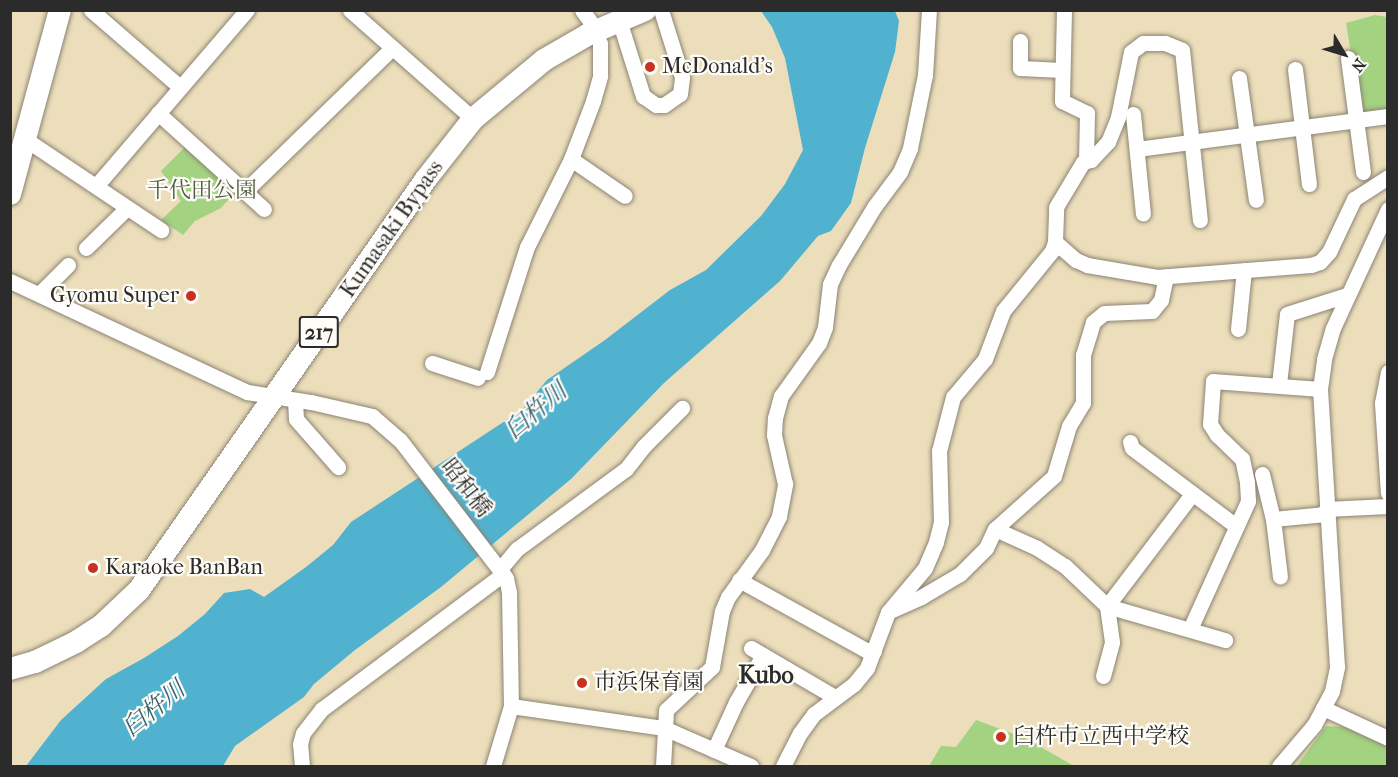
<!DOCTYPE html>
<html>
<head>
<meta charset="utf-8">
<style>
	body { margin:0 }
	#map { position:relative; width:1398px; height:777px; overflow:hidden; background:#ecdebb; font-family:"IM FELL French Canon","Noto Serif JP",serif }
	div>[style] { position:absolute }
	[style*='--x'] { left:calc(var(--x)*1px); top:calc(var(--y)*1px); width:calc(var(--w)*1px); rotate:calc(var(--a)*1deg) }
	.green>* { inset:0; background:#a3d281 }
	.water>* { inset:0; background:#51b2d0 }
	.roads { filter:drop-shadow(0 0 2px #8c8473) drop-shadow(0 0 2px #8c8473) }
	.minor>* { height:15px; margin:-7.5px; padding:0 7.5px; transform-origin:7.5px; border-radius:7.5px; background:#fff }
	.highway>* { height:22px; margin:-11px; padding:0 11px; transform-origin:11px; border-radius:11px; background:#fff }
	.dots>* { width:16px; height:16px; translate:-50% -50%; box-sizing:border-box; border:3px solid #fdfcf7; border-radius:50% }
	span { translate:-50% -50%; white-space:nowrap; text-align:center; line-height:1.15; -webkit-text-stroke:4.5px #fdfcf7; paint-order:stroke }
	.shield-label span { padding:2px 4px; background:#fdfcf7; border:2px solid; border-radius:4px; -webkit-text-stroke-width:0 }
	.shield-label { font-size:21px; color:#2b2b2b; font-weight:700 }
	.poi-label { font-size:22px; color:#2b2b2b }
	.left { translate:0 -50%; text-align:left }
	.right { translate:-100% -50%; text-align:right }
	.park-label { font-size:22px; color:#4f5d45 }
	.street-label { font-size:22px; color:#2b2b2b }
	.water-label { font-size:24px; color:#3a616d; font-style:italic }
	.neighbourhood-label { font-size:24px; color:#2b2b2b; font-weight:700 }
	.frame { position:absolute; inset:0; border:12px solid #2b2b2b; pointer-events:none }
	.north { position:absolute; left:1314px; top:24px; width:60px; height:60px; -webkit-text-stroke:4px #fdfcf7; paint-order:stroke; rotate:128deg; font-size:16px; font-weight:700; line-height:24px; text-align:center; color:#2b2b2b }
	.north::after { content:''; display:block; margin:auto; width:21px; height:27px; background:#2b2b2b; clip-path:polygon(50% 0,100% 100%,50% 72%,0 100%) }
</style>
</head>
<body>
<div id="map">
	<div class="green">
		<i style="clip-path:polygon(1375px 15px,1387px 17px,1387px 110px,1361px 114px,1346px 23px)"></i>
		<i style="clip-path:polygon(187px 145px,237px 190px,221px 208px,195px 221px,183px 235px,161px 220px,181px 201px,161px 171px)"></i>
		<i style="clip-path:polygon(976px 720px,1025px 738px,1074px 766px,929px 766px,941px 746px,956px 747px)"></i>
		<i style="clip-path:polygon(1326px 726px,1345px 727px,1387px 746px,1387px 766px,1297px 766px)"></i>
	</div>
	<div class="water">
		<i style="clip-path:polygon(761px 11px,895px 11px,899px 21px,895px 52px,865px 148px,851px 203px,831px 231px,818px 236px,780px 281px,664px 383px,571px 479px,441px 587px,355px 650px,314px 684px,304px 697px,235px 746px,223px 766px,26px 766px,61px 720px,106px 679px,144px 658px,178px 636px,205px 614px,224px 593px,250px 589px,264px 597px,306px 567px,333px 545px,351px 522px,522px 410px,547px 380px,605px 340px,670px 290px,706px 270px,761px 216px,785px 184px,803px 150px,785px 58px,772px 27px)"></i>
	</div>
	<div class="roads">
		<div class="minor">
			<i style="--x:91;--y:10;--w:118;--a:40.9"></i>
			<i style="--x:350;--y:10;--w:164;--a:41.5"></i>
			<i style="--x:582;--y:10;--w:14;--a:54"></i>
			<i style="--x:1064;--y:10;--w:91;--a:91.3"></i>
			<i style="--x:1062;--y:101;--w:28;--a:26"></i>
			<i style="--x:1087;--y:113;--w:48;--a:91.2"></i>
			<i style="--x:619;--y:20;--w:80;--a:72.5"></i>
			<i style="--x:643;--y:96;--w:16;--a:35"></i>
			<i style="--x:656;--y:105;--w:8;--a:0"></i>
			<i style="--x:664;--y:105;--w:19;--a:-35"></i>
			<i style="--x:680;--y:94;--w:17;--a:-83"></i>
			<i style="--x:682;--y:77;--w:70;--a:-107.4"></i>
			<i style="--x:1020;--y:41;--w:27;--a:90"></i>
			<i style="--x:1020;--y:68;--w:42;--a:2.7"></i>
			<i style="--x:1348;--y:58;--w:115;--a:82.5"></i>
			<i style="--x:1295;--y:69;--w:116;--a:83.1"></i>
			<i style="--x:1239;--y:78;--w:123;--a:82.1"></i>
			<i style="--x:158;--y:113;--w:143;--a:42.2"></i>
			<i style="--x:1133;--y:114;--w:100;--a:84.3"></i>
			<i style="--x:25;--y:139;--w:164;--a:33.8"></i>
			<i style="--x:1137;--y:149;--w:253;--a:-7.5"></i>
			<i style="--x:571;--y:159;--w:65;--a:34.4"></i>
			<i style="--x:96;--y:186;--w:232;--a:-49.4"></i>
			<i style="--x:245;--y:191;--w:205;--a:-44.2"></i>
			<i style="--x:1055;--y:242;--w:28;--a:41"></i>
			<i style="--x:1076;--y:260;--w:12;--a:24"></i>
			<i style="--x:1087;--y:265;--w:71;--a:9.7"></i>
			<i style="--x:1157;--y:277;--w:154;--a:-4.5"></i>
			<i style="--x:1311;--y:265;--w:9;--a:-18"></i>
			<i style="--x:1320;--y:262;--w:13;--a:-48"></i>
			<i style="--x:1329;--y:252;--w:59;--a:-64.7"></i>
			<i style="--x:1354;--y:199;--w:40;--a:-32.9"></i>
			<i style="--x:86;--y:248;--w:57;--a:-44.3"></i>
			<i style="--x:10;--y:281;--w:262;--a:25.1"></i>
			<i style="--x:247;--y:392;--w:65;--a:8.9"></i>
			<i style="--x:311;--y:402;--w:63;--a:12.9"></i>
			<i style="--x:372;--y:416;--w:37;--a:41"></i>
			<i style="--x:400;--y:440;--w:174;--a:52.5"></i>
			<i style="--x:506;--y:578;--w:14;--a:78"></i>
			<i style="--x:509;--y:592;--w:114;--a:89"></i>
			<i style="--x:511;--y:706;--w:63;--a:106.7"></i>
			<i style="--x:39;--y:294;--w:41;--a:-45"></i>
			<i style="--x:1238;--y:329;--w:59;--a:-84.2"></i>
			<i style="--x:432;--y:363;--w:48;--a:18.1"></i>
			<i style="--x:487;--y:372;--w:131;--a:-72.3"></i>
			<i style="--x:527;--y:247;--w:98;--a:-63.4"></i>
			<i style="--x:571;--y:159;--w:62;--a:-69.2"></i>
			<i style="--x:593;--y:101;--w:26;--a:-74"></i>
			<i style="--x:600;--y:76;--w:33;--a:-90"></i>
			<i style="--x:1388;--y:372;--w:32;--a:101"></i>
			<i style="--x:1382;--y:403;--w:90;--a:86.2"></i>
			<i style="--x:1279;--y:384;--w:70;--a:-83.5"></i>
			<i style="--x:1287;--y:314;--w:63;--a:-17.6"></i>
			<i style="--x:295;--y:400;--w:19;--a:87"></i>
			<i style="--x:296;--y:419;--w:64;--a:48.8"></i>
			<i style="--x:1130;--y:442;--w:6;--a:72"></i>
			<i style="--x:1132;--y:448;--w:130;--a:36.9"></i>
			<i style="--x:1262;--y:474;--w:46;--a:76.3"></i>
			<i style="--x:1273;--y:519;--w:53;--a:-5.4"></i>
			<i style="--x:1326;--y:509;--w:62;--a:-2.8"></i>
			<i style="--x:1273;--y:519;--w:58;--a:83.1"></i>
			<i style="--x:995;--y:529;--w:46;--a:24.3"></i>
			<i style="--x:1037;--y:548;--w:33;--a:33"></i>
			<i style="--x:1065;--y:566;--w:58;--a:43.6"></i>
			<i style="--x:1107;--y:606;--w:123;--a:16.1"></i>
			<i style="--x:500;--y:569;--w:26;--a:-50"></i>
			<i style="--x:517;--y:549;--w:135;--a:-36.3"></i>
			<i style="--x:626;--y:469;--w:29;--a:-52"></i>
			<i style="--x:644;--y:446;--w:54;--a:-45"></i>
			<i style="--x:739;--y:580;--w:145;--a:28.9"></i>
			<i style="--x:866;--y:650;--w:8;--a:7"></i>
			<i style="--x:890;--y:611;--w:34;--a:-24"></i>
			<i style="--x:921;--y:597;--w:45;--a:-30.5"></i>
			<i style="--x:960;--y:574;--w:37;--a:-45"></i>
			<i style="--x:986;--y:548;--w:21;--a:-65"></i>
			<i style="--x:995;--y:529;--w:79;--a:-41.9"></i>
			<i style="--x:1054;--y:476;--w:52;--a:-73.3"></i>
			<i style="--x:1069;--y:426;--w:27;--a:-59"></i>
			<i style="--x:1083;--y:403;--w:48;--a:-90"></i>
			<i style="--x:1083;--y:355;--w:34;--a:-73"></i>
			<i style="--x:1093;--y:322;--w:14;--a:-39"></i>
			<i style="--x:1104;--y:313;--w:48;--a:-2.4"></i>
			<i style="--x:1152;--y:311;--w:14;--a:-51"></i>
			<i style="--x:1161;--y:300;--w:24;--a:-78"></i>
			<i style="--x:1190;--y:629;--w:141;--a:-65.6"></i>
			<i style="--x:1248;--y:501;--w:19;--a:-93"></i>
			<i style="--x:1247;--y:482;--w:24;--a:-102"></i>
			<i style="--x:1242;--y:459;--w:35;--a:-136"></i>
			<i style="--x:1217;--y:435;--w:13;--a:-122"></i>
			<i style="--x:1210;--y:424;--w:43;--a:-86"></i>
			<i style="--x:1213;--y:381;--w:107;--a:4.3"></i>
			<i style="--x:751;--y:648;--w:97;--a:30.3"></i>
			<i style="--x:1103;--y:676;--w:35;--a:-75"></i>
			<i style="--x:1112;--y:642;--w:36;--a:-98"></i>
			<i style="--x:1107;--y:606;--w:141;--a:-52.8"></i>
			<i style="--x:511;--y:706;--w:155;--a:8.2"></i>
			<i style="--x:664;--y:728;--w:95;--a:23.6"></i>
			<i style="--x:1323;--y:708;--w:72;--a:24.8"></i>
			<i style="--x:714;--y:750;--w:53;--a:-65.4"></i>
			<i style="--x:736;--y:702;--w:54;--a:-60.1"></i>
			<i style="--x:302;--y:766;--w:22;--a:-95"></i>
			<i style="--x:300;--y:744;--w:11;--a:-75"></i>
			<i style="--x:303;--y:733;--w:31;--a:-52"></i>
			<i style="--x:322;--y:709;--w:226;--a:-36.7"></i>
			<i style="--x:663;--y:766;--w:56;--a:-86.9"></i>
			<i style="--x:666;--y:710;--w:63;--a:-43.1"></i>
			<i style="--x:712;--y:667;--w:57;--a:-79.9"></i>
			<i style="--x:722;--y:611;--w:15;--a:-67"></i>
			<i style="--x:728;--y:597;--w:58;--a:-54.1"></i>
			<i style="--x:762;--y:550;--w:38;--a:-63"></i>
			<i style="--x:779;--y:516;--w:33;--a:-79"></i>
			<i style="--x:785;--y:484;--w:50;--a:-102.7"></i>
			<i style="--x:774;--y:435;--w:17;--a:-87"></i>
			<i style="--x:775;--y:418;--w:23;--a:-75"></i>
			<i style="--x:781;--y:396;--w:65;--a:-54.4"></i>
			<i style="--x:819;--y:343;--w:17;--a:-69"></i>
			<i style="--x:825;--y:327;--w:43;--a:-83.4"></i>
			<i style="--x:830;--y:284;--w:21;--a:-65"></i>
			<i style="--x:839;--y:265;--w:68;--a:-58.9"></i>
			<i style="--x:874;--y:207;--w:44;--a:-53.4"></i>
			<i style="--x:900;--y:172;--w:26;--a:-67"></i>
			<i style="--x:910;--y:148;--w:75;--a:-78.4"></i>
			<i style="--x:925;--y:75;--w:65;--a:-86.5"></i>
			<i style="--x:783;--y:766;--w:37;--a:-63"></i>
			<i style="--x:800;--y:733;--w:24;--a:-54"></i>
			<i style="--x:814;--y:714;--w:50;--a:-36.9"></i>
			<i style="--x:854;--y:684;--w:21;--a:-51"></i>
			<i style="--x:867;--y:668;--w:60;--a:-69.4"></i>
			<i style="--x:888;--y:612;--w:57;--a:-49.9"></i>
			<i style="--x:925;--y:568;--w:28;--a:-67"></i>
			<i style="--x:936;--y:542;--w:21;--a:-76"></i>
			<i style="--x:941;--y:522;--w:71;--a:-91.6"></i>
			<i style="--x:939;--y:451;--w:56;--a:-75.5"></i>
			<i style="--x:953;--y:397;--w:50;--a:-49.9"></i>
			<i style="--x:985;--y:359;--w:51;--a:-69.4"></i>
			<i style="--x:1003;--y:311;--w:77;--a:-50.8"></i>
			<i style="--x:1052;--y:251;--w:9;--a:-72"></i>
			<i style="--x:1055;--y:242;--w:35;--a:-88"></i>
			<i style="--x:1056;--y:207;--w:52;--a:-59"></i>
			<i style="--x:1083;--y:162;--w:8;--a:-14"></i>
			<i style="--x:1091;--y:160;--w:25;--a:-47"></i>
			<i style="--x:1108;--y:142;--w:27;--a:-68"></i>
			<i style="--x:1118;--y:117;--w:66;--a:-78.7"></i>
			<i style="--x:1131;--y:52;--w:15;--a:-37"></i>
			<i style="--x:1143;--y:43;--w:22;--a:0"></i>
			<i style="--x:1165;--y:43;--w:18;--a:22"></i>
			<i style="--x:1182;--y:50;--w:171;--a:84"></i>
			<i style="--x:1279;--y:766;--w:54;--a:-49.5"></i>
			<i style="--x:1314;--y:725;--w:38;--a:-62"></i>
			<i style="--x:1332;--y:691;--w:25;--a:-78"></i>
			<i style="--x:1337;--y:667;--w:279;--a:-93.5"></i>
			<i style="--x:1320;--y:389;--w:30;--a:-82"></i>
			<i style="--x:1324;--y:359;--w:32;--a:-74"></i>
			<i style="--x:1333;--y:328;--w:131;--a:-65.2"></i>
		</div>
		<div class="highway">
			<i style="--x:10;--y:194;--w:191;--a:-74.8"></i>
			<i style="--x:10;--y:669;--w:26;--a:-16"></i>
			<i style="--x:35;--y:662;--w:46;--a:-26"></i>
			<i style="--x:76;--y:642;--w:30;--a:-33"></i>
			<i style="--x:101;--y:626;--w:52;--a:-43.5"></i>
			<i style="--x:139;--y:590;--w:501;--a:-55.07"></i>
			<i style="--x:426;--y:179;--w:76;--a:-51.9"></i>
			<i style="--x:473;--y:119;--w:92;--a:-39.7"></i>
			<i style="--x:544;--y:60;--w:52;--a:-30"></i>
			<i style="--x:589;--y:34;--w:61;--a:-23.2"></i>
		</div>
	</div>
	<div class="dots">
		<i style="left:650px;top:67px;background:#c8321e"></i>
		<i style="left:191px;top:296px;background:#c8321e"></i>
		<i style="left:93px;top:568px;background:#c8321e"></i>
		<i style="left:582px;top:683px;background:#c8321e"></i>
		<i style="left:1001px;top:737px;background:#c8321e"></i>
	</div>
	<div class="shield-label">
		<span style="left:319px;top:332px">217</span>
	</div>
	<div class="poi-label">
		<span class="left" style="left:662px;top:67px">McDonald's</span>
		<span class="right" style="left:179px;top:296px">Gyomu Super</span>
		<span class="left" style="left:105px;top:568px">Karaoke BanBan</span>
		<span class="left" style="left:594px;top:683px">市浜保育園</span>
		<span class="left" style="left:1013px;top:737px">臼杵市立西中学校</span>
	</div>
	<div class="park-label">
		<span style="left:202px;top:191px">千代田公園</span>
	</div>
	<div class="street-label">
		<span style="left:392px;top:229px;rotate:-55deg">Kumasaki Bypass</span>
		<span style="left:466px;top:488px;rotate:52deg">昭和橋</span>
	</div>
	<div class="water-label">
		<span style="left:536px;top:411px;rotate:-40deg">臼杵川</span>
		<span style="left:154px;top:709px;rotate:-39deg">臼杵川</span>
	</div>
	<div class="neighbourhood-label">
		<span style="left:766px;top:676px">Kubo</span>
	</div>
	<div class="frame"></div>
	<div class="north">N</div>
</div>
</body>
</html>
